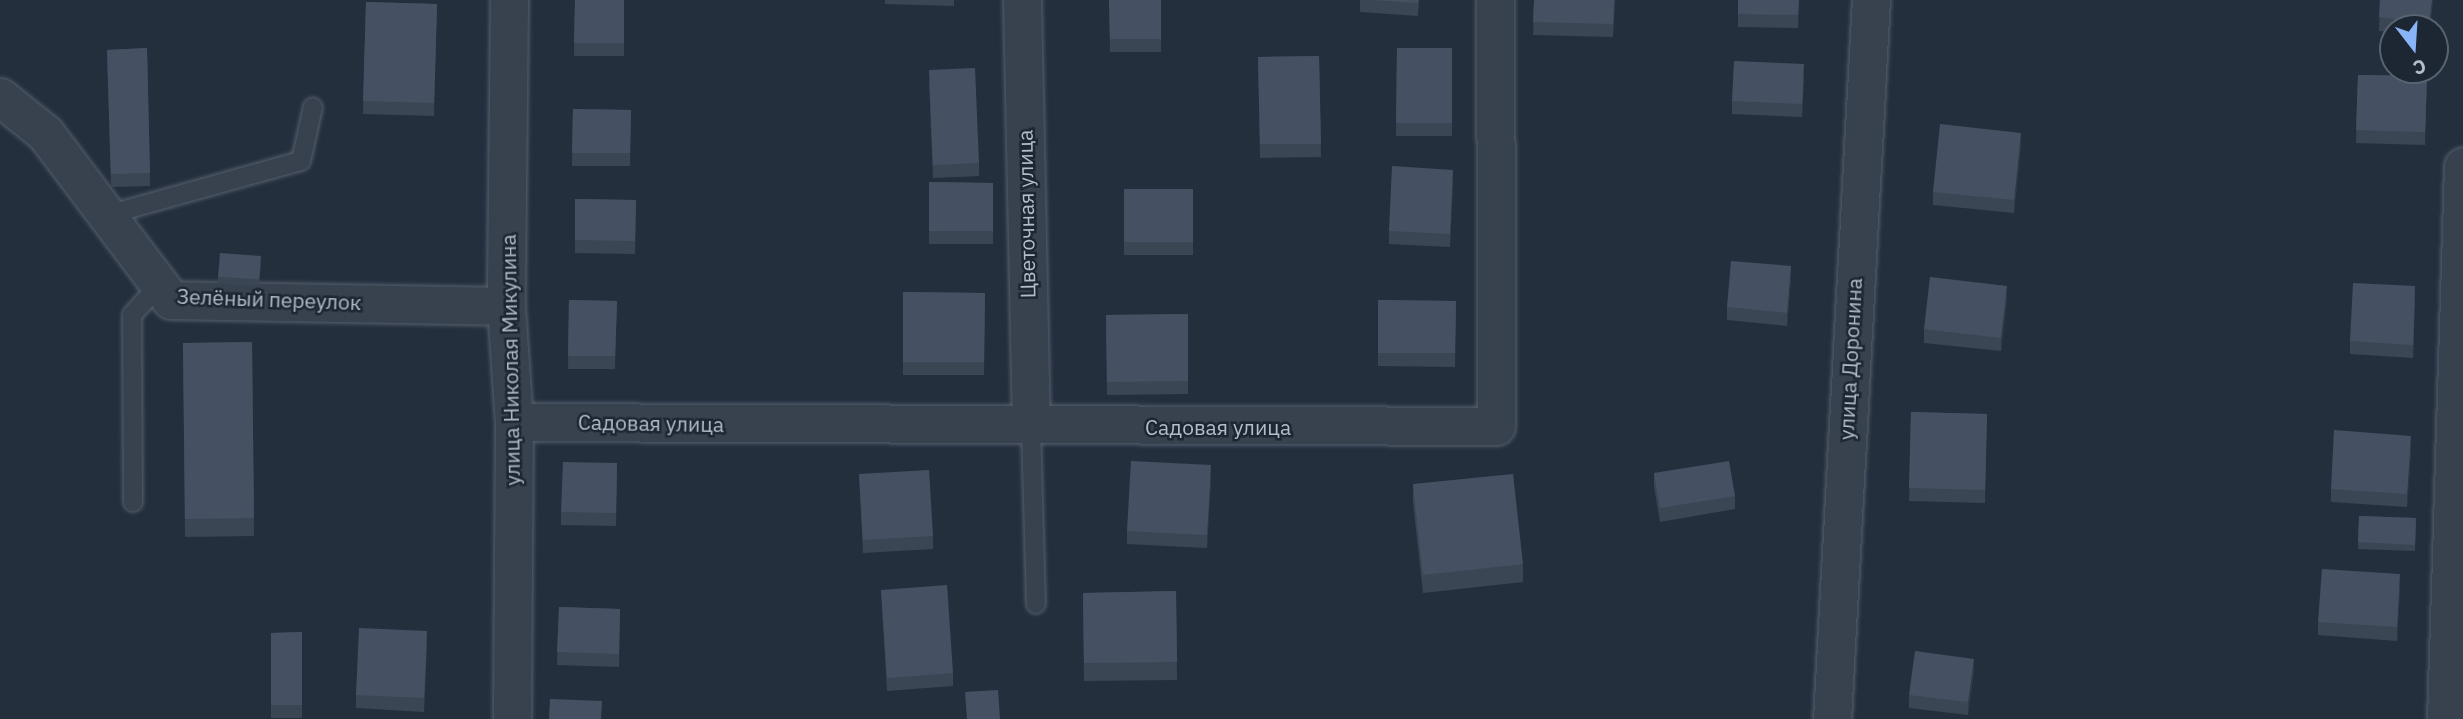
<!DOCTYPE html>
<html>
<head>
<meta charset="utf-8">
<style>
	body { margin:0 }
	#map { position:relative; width:2463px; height:719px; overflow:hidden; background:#242f3e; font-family:"IBM Plex Sans",sans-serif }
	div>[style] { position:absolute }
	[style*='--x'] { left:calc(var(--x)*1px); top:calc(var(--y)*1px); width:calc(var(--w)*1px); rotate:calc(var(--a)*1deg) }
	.roads { filter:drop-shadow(0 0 2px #565f6c) drop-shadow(0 0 2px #565f6c) }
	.lane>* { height:18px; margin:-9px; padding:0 9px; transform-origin:9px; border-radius:9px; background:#38414e }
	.street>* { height:37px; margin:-18.5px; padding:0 18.5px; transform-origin:18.5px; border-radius:18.5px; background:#38414e }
	.wall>* { inset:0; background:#3b4654 }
	.shaded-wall>* { inset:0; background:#303945 }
	.building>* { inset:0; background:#455162 }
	span { translate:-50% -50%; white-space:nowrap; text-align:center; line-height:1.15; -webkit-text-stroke:5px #1d2633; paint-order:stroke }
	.street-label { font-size:21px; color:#b4bcc9 }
	.north { position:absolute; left:2379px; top:14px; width:70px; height:70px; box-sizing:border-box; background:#1d2633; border:2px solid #59626f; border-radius:50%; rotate:163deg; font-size:19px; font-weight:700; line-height:28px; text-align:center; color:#b4bcc9 }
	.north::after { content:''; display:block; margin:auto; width:24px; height:32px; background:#8ab4f8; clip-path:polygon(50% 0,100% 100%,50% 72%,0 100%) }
</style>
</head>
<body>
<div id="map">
	<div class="roads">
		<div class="lane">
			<i style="--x:107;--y:215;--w:201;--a:-15.6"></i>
			<i style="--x:301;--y:161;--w:55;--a:-77.5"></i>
			<i style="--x:1031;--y:427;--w:177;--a:88.4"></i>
			<i style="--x:133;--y:502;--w:187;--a:-90.3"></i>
			<i style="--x:132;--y:315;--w:40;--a:-48"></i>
		</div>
		<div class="street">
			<i style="--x:509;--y:0;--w:306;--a:90.6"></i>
			<i style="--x:506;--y:306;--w:116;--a:86.1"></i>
			<i style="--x:514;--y:422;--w:297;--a:90.4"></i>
			<i style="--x:1022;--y:0;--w:427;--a:88.8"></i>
			<i style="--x:0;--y:97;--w:58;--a:38.7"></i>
			<i style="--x:45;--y:133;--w:209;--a:53"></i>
			<i style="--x:171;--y:300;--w:335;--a:1"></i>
			<i style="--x:514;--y:422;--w:982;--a:0.23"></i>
			<i style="--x:1496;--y:426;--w:426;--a:-90.1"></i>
			<i style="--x:1832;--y:719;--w:720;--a:-86.9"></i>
			<i style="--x:2446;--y:719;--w:553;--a:-88.24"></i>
		</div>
	</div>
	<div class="wall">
		<i style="clip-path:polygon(575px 0,624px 0,624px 56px,574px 56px)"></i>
		<i style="clip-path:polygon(885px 0,954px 0,954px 6px,885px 4px)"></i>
		<i style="clip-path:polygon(1109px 0,1161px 0,1161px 52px,1110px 52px)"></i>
		<i style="clip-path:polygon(1360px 0,1419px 0,1418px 16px,1360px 12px)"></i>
		<i style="clip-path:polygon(1534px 0,1615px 0,1613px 37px,1533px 35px)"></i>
		<i style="clip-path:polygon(1738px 0,1799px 0,1798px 28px,1738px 27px)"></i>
		<i style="clip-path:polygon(2380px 0,2433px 0,2430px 28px,2393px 28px,2393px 32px,2379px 31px)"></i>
		<i style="clip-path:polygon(366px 2px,437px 4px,434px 116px,363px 114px)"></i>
		<i style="clip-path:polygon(147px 48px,150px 186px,111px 187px,107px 50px)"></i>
		<i style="clip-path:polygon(1397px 48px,1452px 48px,1452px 136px,1396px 136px)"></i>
		<i style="clip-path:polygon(1319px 56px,1321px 157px,1260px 158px,1258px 57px)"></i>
		<i style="clip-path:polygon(2358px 75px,2427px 76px,2425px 145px,2356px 143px)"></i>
		<i style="clip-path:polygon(1804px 77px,1802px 117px,1732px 114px,1732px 101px)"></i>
		<i style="clip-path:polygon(929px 83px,979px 163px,979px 176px,933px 178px)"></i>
		<i style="clip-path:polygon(573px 109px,631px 110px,630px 166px,572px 166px)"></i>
		<i style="clip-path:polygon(2021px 146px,2014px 213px,1933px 205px,1933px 192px)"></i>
		<i style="clip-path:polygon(929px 182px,993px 183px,993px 244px,929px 244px)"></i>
		<i style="clip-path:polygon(1453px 183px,1450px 247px,1389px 244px,1389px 231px)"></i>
		<i style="clip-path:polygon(1124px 189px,1193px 189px,1193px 255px,1124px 255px)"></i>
		<i style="clip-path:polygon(575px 199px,636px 200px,635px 254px,575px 253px)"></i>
		<i style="clip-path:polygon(261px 263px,259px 286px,218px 284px,218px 277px)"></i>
		<i style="clip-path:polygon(1791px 279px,1787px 326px,1727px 320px,1727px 307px)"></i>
		<i style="clip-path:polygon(903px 292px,985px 293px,984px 375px,903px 375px)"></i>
		<i style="clip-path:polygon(2007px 299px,2001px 351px,1924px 343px,1924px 329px)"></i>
		<i style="clip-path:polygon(2415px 299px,2413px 358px,2350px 354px,2350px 341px)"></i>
		<i style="clip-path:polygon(569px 300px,617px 301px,615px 369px,568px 369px)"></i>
		<i style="clip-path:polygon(1378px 300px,1456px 301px,1455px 367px,1378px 366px)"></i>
		<i style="clip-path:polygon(1188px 314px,1188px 394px,1107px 395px,1106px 315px)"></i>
		<i style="clip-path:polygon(252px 342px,254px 536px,185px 537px,183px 343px)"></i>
		<i style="clip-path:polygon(1911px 412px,1987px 414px,1985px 503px,1909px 501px)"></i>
		<i style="clip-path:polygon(2411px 449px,2407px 507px,2331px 502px,2331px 489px)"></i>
		<i style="clip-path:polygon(617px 463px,616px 526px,561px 525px,561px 512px)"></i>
		<i style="clip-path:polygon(1654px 473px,1735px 496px,1735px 509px,1660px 522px,1654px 486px)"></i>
		<i style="clip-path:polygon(859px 474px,933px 536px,933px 549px,863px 553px)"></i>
		<i style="clip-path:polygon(1211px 478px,1207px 548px,1127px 544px,1127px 531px)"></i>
		<i style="clip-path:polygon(1413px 484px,1523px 564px,1523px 582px,1423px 593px,1413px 502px)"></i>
		<i style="clip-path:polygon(2359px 516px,2416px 518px,2415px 551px,2358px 549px)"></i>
		<i style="clip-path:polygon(2400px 587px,2397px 641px,2318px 635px,2318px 622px)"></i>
		<i style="clip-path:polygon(881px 590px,953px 673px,953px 686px,887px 691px)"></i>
		<i style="clip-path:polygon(1176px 591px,1177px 680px,1084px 681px,1083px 593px)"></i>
		<i style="clip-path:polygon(559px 607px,620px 609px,619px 667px,557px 665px)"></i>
		<i style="clip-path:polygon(302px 632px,302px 718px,271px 718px,271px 633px)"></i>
		<i style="clip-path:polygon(427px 644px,424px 712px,356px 708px,356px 695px)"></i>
		<i style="clip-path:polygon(1974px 672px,1968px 715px,1909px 708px,1909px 695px)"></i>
	</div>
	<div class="shaded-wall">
		<i style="clip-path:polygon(2432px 0,2433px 0,2429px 28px,2429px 23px)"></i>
		<i style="clip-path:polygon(2021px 133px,2021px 146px,2014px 213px,2014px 200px)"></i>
		<i style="clip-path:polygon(1453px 170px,1453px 183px,1450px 247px,1450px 234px)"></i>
		<i style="clip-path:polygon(1791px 266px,1791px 279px,1787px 326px,1787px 313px)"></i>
		<i style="clip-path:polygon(2007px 286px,2007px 299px,2001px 351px,2001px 338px)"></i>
		<i style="clip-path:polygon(2411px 436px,2411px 449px,2407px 507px,2407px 494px)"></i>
		<i style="clip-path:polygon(1211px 465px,1211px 478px,1207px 548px,1207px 535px)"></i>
		<i style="clip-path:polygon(2400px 574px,2400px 587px,2397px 641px,2397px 627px)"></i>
		<i style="clip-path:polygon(1974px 659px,1974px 672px,1968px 715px,1968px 702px)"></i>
	</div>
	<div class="building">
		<i style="clip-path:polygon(575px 0,624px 0,624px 43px,574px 43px)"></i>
		<i style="clip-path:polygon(1109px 0,1161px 0,1161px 39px,1110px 39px)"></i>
		<i style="clip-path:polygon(1373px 0,1418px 0,1418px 3px)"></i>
		<i style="clip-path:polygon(1534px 0,1614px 0,1613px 24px,1533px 22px)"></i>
		<i style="clip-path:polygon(1738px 0,1799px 0,1798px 15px,1738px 14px)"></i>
		<i style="clip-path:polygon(2380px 0,2432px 0,2429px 23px,2379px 17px)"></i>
		<i style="clip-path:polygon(366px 2px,437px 4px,434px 103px,363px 101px)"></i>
		<i style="clip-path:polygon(147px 48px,150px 173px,111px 174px,107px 50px)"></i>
		<i style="clip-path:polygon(1397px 48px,1452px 48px,1452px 123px,1396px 123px)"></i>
		<i style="clip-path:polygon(1319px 56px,1321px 144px,1260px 144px,1258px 57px)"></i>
		<i style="clip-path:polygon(1734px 61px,1804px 64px,1802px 104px,1732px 101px)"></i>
		<i style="clip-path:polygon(975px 68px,979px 163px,933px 165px,929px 70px)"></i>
		<i style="clip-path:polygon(2358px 75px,2427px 76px,2425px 132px,2356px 130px)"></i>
		<i style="clip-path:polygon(573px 109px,631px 110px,630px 153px,572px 153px)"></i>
		<i style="clip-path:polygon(1940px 124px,2021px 133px,2014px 200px,1933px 192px)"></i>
		<i style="clip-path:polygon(1392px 166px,1453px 170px,1450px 234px,1389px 231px)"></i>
		<i style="clip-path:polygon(929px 182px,993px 183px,993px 231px,929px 231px)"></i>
		<i style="clip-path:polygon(1124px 189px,1193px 189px,1193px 242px,1124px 242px)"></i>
		<i style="clip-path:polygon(575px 199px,636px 200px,635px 241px,575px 240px)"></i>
		<i style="clip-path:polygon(220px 253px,261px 256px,259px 279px,218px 277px)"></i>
		<i style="clip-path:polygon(1731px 261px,1791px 266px,1787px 313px,1727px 307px)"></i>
		<i style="clip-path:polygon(1930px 277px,2007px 286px,2001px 338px,1924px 329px)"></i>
		<i style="clip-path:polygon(2353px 283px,2415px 286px,2413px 345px,2350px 341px)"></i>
		<i style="clip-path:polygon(903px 292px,985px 293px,984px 362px,903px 362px)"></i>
		<i style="clip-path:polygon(569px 300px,617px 301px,615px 356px,568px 356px)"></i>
		<i style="clip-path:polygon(1378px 300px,1456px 301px,1455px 353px,1378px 353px)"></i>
		<i style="clip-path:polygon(1188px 314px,1188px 381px,1107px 382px,1106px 315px)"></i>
		<i style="clip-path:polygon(252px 342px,254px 518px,185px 519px,183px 343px)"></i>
		<i style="clip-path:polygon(1911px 412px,1987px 414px,1985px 490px,1909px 488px)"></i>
		<i style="clip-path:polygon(2334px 430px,2411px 436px,2407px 494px,2331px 489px)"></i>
		<i style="clip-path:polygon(1131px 461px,1211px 465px,1207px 535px,1127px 531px)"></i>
		<i style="clip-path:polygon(1729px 461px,1735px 496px,1660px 508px,1654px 473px)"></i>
		<i style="clip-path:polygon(563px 462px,617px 463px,616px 513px,561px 512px)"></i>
		<i style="clip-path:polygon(929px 470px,933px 536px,863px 540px,859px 474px)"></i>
		<i style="clip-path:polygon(1513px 474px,1523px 564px,1423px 575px,1413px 484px)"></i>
		<i style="clip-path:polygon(2359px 516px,2416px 518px,2415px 545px,2358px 542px)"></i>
		<i style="clip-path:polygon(2322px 569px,2400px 574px,2397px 627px,2318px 622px)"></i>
		<i style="clip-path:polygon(947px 585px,953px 673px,887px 678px,881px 590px)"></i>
		<i style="clip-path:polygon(1176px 591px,1177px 662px,1084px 663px,1083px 593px)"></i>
		<i style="clip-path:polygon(559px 607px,620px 609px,619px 654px,557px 652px)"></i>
		<i style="clip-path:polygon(359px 628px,427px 631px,424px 698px,356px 695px)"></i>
		<i style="clip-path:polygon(302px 632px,302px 705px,271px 705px,271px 633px)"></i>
		<i style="clip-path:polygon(1915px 651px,1974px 659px,1968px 702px,1909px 695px)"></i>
		<i style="clip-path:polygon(998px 690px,1000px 719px,967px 719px,965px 692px)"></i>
		<i style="clip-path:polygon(550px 699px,602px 701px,601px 719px,549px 719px)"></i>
	</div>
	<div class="street-label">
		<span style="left:1026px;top:214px;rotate:-91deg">Цветочная улица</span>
		<span style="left:269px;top:299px;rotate:2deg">Зелёный переулок</span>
		<span style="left:1850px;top:359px;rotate:-87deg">улица Доронина</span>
		<span style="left:510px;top:360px;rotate:-91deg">улица Николая Микулина</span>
		<span style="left:651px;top:423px;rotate:1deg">Садовая улица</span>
		<span style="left:1218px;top:427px">Садовая улица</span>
	</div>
	<div class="north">С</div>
</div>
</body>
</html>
